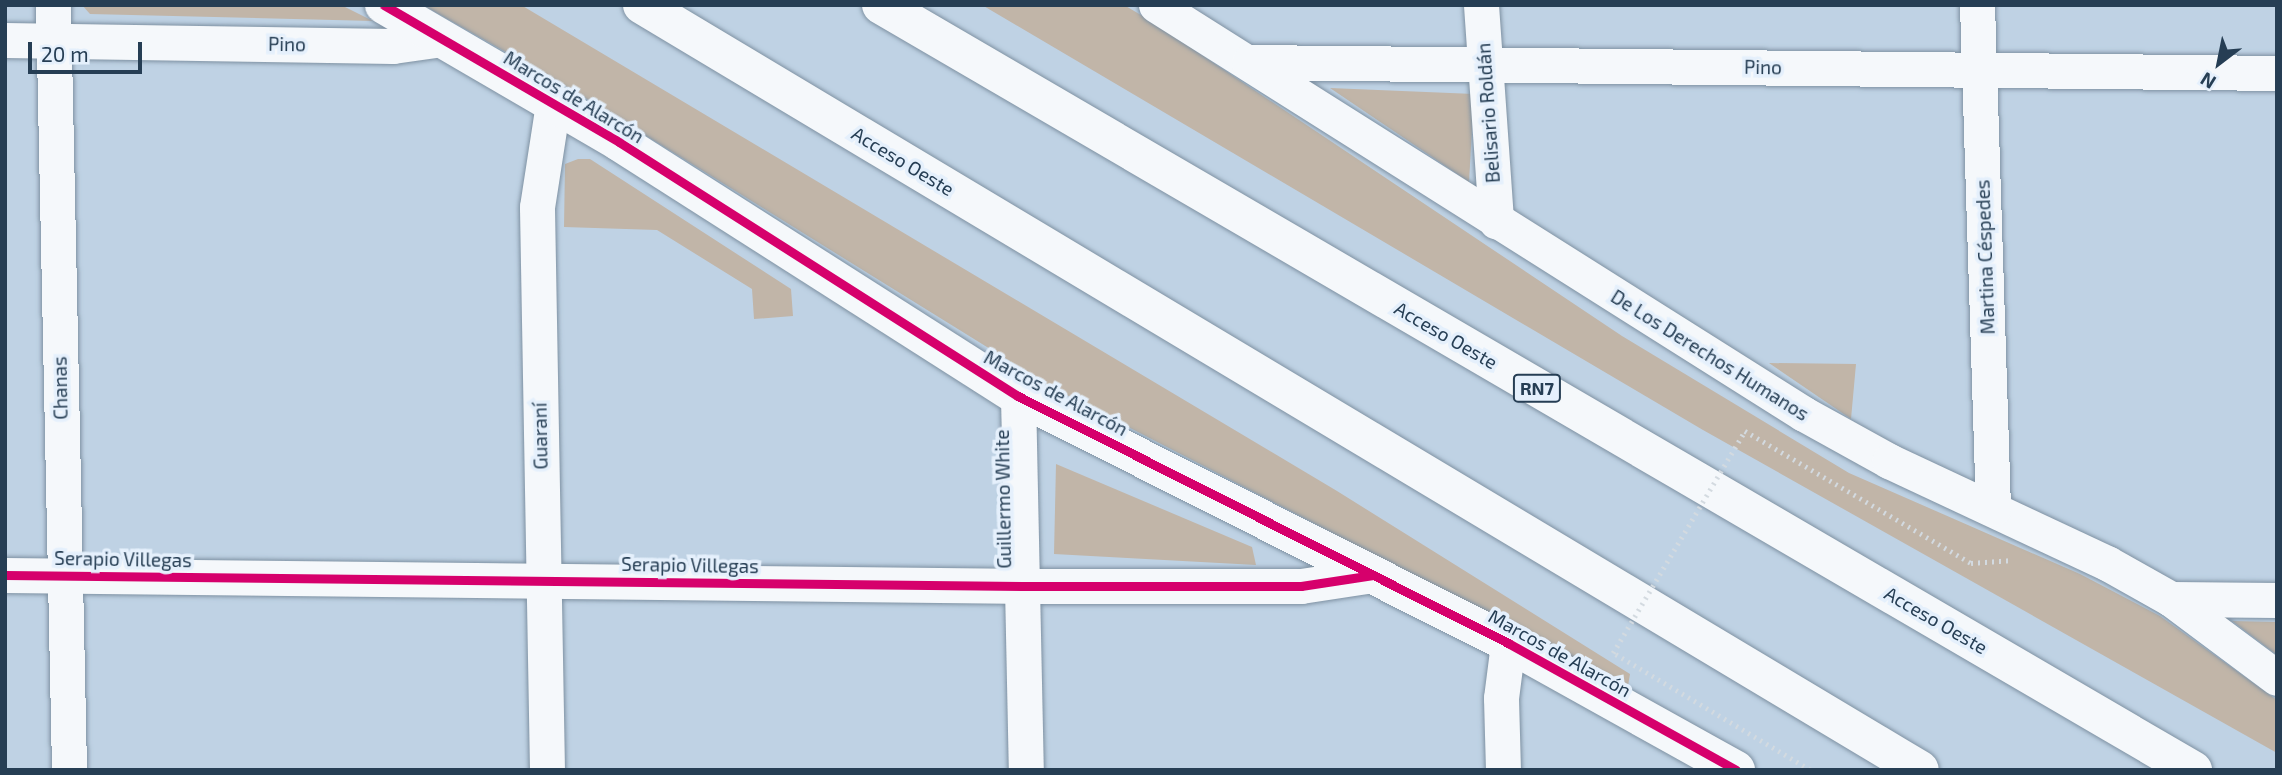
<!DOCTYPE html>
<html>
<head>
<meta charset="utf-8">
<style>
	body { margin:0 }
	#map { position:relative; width:2282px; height:775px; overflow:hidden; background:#bfd2e4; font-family:"Exo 2",sans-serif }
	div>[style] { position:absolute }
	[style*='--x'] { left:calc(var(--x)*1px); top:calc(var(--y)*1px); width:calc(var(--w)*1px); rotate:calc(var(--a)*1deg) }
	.green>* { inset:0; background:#c1b5a8 }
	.path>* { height:4.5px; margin-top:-2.25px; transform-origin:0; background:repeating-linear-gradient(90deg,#d3dae0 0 2px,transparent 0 7px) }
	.roads { filter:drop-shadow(0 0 2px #7e91a2) drop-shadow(0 0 2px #7e91a2) }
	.street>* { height:35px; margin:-17.5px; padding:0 17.5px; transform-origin:17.5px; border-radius:17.5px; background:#f5f8fb }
	.secondary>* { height:38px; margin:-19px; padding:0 19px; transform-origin:19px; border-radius:19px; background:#f5f8fb }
	.highway>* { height:38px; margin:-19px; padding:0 19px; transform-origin:19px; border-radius:19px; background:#f5f8fb }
	.path-bridge>* { height:4.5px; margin-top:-2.25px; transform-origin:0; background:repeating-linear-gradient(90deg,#d3dae0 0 2px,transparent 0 7px) }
	.cycleway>* { height:9px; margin:-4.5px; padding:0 4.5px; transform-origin:4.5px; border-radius:4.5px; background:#d6006c }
	span { translate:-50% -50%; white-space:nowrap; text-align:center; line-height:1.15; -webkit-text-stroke:7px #e5f0fc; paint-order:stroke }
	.shield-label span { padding:2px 5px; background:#e5f0fc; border:2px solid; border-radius:5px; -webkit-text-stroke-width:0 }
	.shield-label { font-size:18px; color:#263e54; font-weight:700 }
	.street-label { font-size:19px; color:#263e54 }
	.frame { position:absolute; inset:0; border:7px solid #263e54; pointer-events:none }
	.north { position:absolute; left:2184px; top:28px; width:70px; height:70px; -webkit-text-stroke:5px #e5f0fc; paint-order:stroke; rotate:212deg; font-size:19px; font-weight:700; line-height:28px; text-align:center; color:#263e54 }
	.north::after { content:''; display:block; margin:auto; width:24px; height:32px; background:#263e54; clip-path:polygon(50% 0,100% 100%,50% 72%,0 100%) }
	.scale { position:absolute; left:28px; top:42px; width:114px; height:32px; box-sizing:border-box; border:4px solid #263e54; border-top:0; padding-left:9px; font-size:21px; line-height:24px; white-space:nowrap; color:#263e54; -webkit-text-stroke:5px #e5f0fc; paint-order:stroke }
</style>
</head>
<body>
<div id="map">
	<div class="green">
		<i style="clip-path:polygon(82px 5px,341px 5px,373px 21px,90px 14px)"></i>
		<i style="clip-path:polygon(423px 5px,521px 5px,1337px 491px,1630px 674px,1628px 686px,1053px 388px,574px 91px)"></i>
		<i style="clip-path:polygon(982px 5px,1124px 5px,1151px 21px,1622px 336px,1849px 473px,2080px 574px,2160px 616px,2277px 700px,2277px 753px,1703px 430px)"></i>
		<i style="clip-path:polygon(1330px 88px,1474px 94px,1469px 182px)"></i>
		<i style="clip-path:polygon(578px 159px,590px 159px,791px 289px,793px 316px,754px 319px,752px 289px,657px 230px,564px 227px,565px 164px)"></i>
		<i style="clip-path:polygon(1769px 363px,1856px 364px,1851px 419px)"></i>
		<i style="clip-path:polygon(1056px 464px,1252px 547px,1256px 565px,1054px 554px)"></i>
		<i style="clip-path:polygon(2232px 621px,2277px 622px,2277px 655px)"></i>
	</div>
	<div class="path">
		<i style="--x:1971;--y:563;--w:39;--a:-4"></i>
	</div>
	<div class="roads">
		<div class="street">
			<i style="--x:53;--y:5;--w:765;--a:88.8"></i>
			<i style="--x:1156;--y:5;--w:766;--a:32.26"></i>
			<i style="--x:1804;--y:414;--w:97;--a:28.9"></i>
			<i style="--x:1889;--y:461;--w:241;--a:25.1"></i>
			<i style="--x:2107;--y:563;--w:73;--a:29.4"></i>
			<i style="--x:2171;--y:599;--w:132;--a:36.7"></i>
			<i style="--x:1481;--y:5;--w:217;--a:86"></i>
			<i style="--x:1977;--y:5;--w:504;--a:88.18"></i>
			<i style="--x:5;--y:40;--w:388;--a:0.9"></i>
			<i style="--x:393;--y:46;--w:50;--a:-8"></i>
			<i style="--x:1249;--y:62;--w:1028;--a:0.61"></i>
			<i style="--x:1018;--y:396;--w:374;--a:88.8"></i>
			<i style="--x:5;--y:575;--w:1017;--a:0.62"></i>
			<i style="--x:1022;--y:586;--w:279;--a:0"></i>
			<i style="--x:1301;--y:586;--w:73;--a:-8.7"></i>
			<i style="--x:2171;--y:599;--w:106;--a:0.5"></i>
			<i style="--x:547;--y:770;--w:563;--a:-91.02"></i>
			<i style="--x:537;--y:207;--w:104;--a:-81.2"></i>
			<i style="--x:1503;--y:770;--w:72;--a:-91.6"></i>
			<i style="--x:1501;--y:698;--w:55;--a:-82.7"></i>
		</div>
		<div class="secondary">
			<i style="--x:384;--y:5;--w:272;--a:30.2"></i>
			<i style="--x:619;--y:142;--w:473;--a:32.5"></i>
			<i style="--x:1018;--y:396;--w:549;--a:26.75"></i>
			<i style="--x:1508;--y:643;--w:261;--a:29.1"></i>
		</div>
		<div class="highway">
			<i style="--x:642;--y:5;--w:1489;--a:30.9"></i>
			<i style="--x:881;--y:5;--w:1519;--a:30.25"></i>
		</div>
	</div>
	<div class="path-bridge">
		<i style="--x:1810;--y:770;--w:229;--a:-149.3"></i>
		<i style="--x:1613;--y:653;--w:258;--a:-59.3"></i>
		<i style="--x:1745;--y:431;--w:262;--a:30.3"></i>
	</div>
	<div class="cycleway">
		<i style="--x:384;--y:5;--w:272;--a:30.2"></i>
		<i style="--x:619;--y:142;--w:473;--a:32.5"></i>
		<i style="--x:1018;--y:396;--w:549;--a:26.75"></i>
		<i style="--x:1508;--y:643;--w:261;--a:29.1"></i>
		<i style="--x:5;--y:575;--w:1017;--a:0.62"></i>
		<i style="--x:1022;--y:586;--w:279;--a:0"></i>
		<i style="--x:1301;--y:586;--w:73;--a:-8.7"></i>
	</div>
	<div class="shield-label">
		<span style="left:1537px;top:388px">RN7</span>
	</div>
	<div class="street-label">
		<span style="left:287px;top:44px;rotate:1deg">Pino</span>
		<span style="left:1763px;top:67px;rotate:1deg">Pino</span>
		<span style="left:574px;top:97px;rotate:31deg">Marcos de Alarcón</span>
		<span style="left:1488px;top:113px;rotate:-94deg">Belisario Roldán</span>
		<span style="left:903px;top:161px;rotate:31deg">Acceso Oeste</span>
		<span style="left:1985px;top:257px;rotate:-92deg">Martina Céspedes</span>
		<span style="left:1446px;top:335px;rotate:30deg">Acceso Oeste</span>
		<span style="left:1710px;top:355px;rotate:32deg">De Los Derechos Humanos</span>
		<span style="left:60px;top:388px;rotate:-91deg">Chanas</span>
		<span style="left:1056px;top:393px;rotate:28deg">Marcos de Alarcón</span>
		<span style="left:540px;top:436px;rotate:-91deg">Guaraní</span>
		<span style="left:1003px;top:499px;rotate:-91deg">Guillermo White</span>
		<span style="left:123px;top:559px;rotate:1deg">Serapio Villegas</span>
		<span style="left:690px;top:565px;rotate:1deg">Serapio Villegas</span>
		<span style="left:1936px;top:620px;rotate:30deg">Acceso Oeste</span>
		<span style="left:1560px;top:653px;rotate:29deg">Marcos de Alarcón</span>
	</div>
	<div class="frame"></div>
	<div class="north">N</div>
	<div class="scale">20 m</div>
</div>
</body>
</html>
